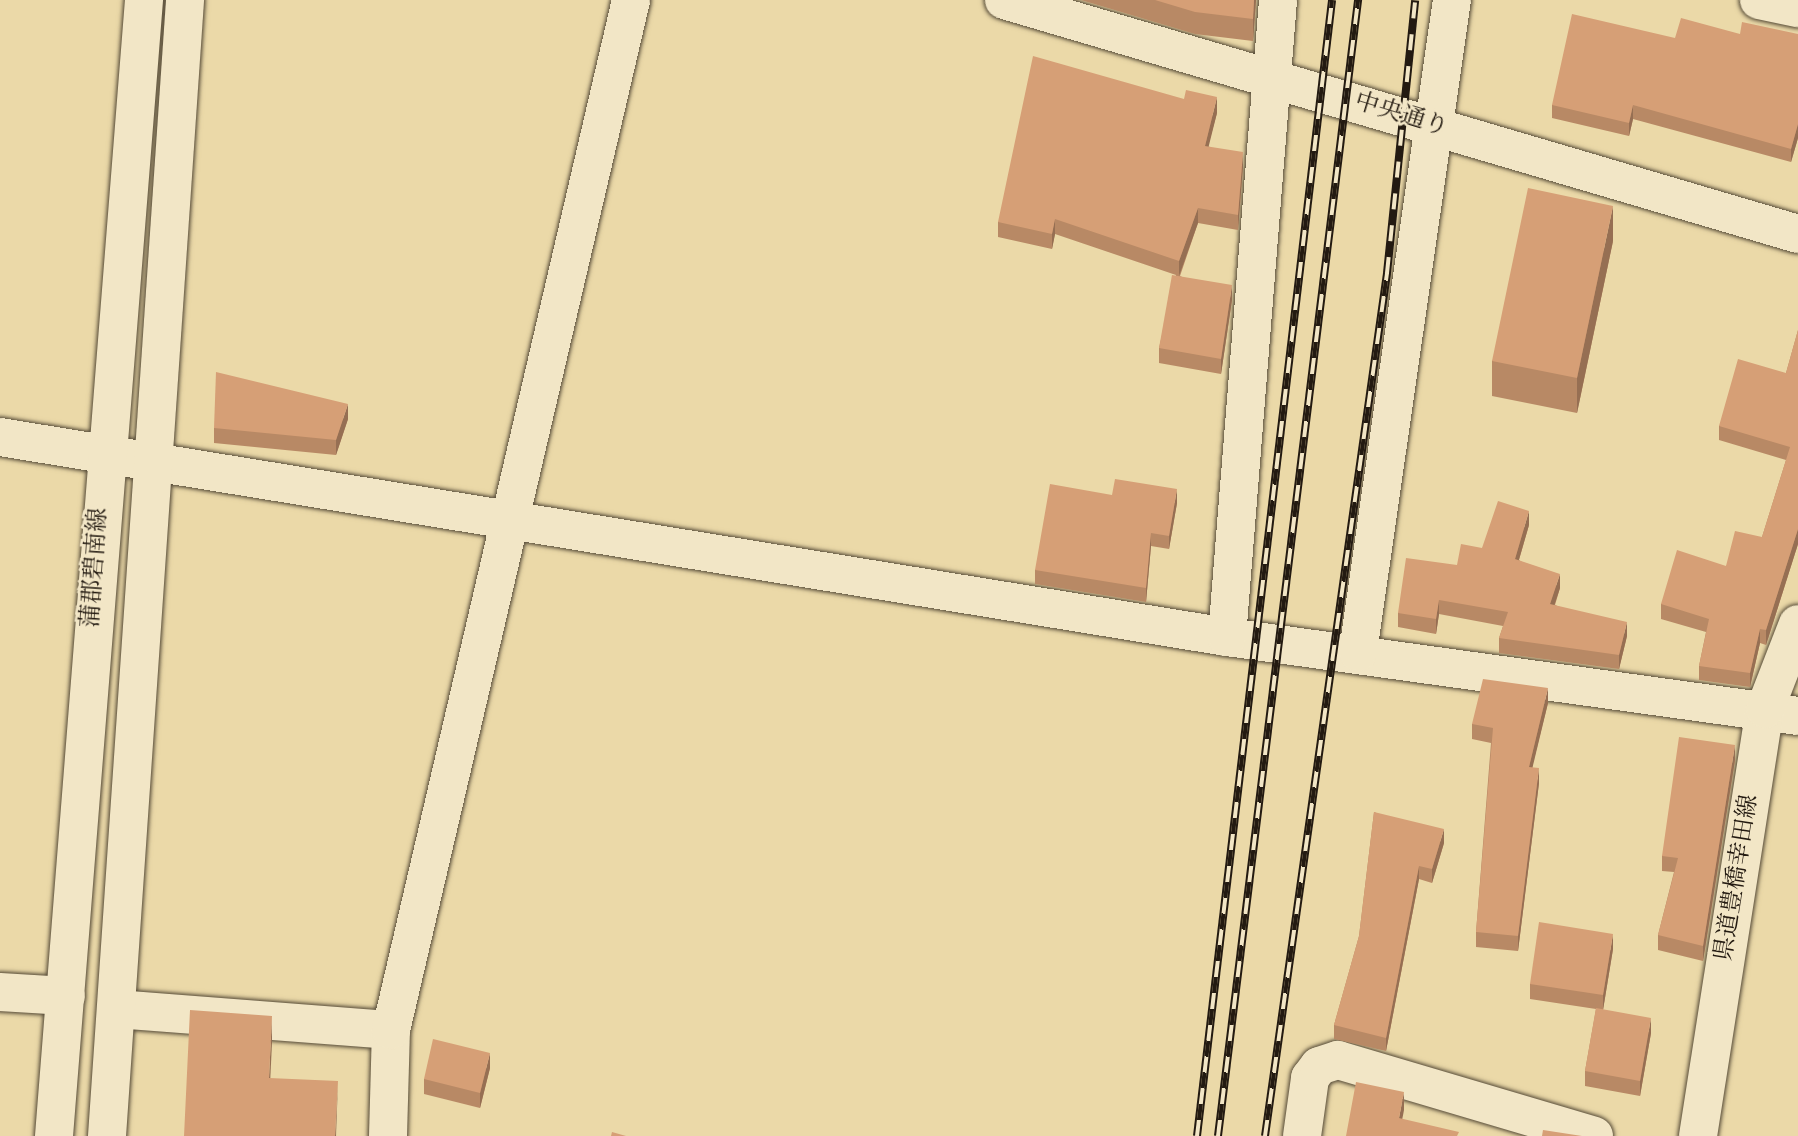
<!DOCTYPE html>
<html>
<head>
<meta charset="utf-8">
<style>
	body { margin:0 }
	#map { position:relative; width:1798px; height:1136px; overflow:hidden; background:#ebd9a8; font-family:"Sorts Mill Goudy","Noto Serif JP",serif }
	div>[style] { position:absolute }
	[style*='--x'] { left:calc(var(--x)*1px); top:calc(var(--y)*1px); width:calc(var(--w)*1px); rotate:calc(var(--a)*1deg) }
	.roads { filter:drop-shadow(0 0 2px #554a37) drop-shadow(0 0 2px #554a37) }
	.street>* { height:38px; margin:-19px; padding:0 19px; transform-origin:19px; border-radius:19px; background:#f2e6c6 }
	.secondary>* { height:38px; margin:-19px; padding:0 19px; transform-origin:19px; border-radius:19px; background:#f2e6c6 }
	.rail>* { height:8px; margin-top:-4px; transform-origin:0; background:repeating-linear-gradient(90deg,#f2e6c6 0 16px,#231a11 0 32px); box-sizing:border-box; border-block:2px solid #231a11 }
	.wall>* { inset:0; background:#b88965 }
	.shaded-wall>* { inset:0; background:#966f53 }
	.building>* { inset:0; background:#d69f76 }
	span { translate:-50% -50%; white-space:nowrap; text-align:center; line-height:1.15; -webkit-text-stroke:5px #f2e6c6; paint-order:stroke }
	.street-label { font-size:24px; color:#231a11 }
</style>
</head>
<body>
<div id="map">
	<div class="roads">
		<div class="street">
			<i style="--x:1759;--y:0;--w:40;--a:12"></i>
			<i style="--x:0;--y:437;--w:1243;--a:9.26"></i>
			<i style="--x:1227;--y:637;--w:576;--a:7.88"></i>
			<i style="--x:1227;--y:637;--w:639;--a:-85.42"></i>
			<i style="--x:1358;--y:652;--w:659;--a:-81.8"></i>
			<i style="--x:0;--y:992;--w:66;--a:3.5"></i>
			<i style="--x:116;--y:1009;--w:276;--a:4.4"></i>
			<i style="--x:388;--y:1136;--w:106;--a:-88.4"></i>
			<i style="--x:391;--y:1030;--w:1058;--a:-76.88"></i>
			<i style="--x:1302;--y:1136;--w:59;--a:-82.1"></i>
			<i style="--x:1310;--y:1078;--w:15;--a:-53"></i>
			<i style="--x:1319;--y:1066;--w:20;--a:-18"></i>
			<i style="--x:1338;--y:1060;--w:267;--a:16.5"></i>
		</div>
		<div class="secondary">
			<i style="--x:1004;--y:0;--w:828;--a:16.42"></i>
			<i style="--x:54;--y:1136;--w:1140;--a:-85.47"></i>
			<i style="--x:107;--y:1136;--w:1139;--a:-86.07"></i>
			<i style="--x:1698;--y:1136;--w:432;--a:-81.1"></i>
			<i style="--x:1765;--y:709;--w:91;--a:-68.8"></i>
		</div>
	</div>
	<div class="rail">
		<i style="--x:1197;--y:1136;--w:1144;--a:-83.22"></i>
		<i style="--x:1218;--y:1136;--w:1145;--a:-82.97"></i>
		<i style="--x:1265;--y:1136;--w:872;--a:-81.95"></i>
		<i style="--x:1387;--y:273;--w:274;--a:-84.1"></i>
	</div>
	<div class="wall">
		<i style="clip-path:polygon(1081px 0,1256px 0,1253px 41px,1195px 34px)"></i>
		<i style="clip-path:polygon(1740px 34px,1798px 34px,1798px 138px,1791px 162px,1633px 119px,1629px 136px,1552px 118px,1552px 105px,1675px 38px)"></i>
		<i style="clip-path:polygon(1217px 113px,1208px 146px,1243px 167px,1238px 230px,1198px 223px,1180px 276px,1232px 300px,1221px 374px,1159px 363px,1159px 348px,1176px 275px,1055px 234px,1052px 249px,998px 237px,998px 222px)"></i>
		<i style="clip-path:polygon(1613px 241px,1577px 413px,1492px 396px,1492px 361px)"></i>
		<i style="clip-path:polygon(1798px 330px,1798px 544px,1766px 645px,1760px 643px,1750px 687px,1699px 680px,1699px 666px,1706px 632px,1661px 619px,1661px 604px,1726px 566px,1762px 537px,1786px 460px,1719px 440px,1719px 426px,1786px 373px)"></i>
		<i style="clip-path:polygon(348px 419px,336px 455px,214px 443px,214px 428px)"></i>
		<i style="clip-path:polygon(1112px 495px,1177px 503px,1169px 549px,1151px 546px,1146px 602px,1035px 584px,1035px 570px)"></i>
		<i style="clip-path:polygon(1529px 525px,1519px 560px,1560px 588px,1555px 605px,1627px 636px,1619px 669px,1499px 653px,1499px 638px,1503px 626px,1439px 614px,1436px 634px,1398px 627px,1398px 613px,1457px 565px,1482px 548px)"></i>
		<i style="clip-path:polygon(1548px 703px,1532px 767px,1539px 783px,1518px 951px,1476px 947px,1476px 932px,1491px 743px,1472px 739px,1472px 724px)"></i>
		<i style="clip-path:polygon(1735px 760px,1703px 961px,1658px 950px,1658px 935px,1674px 872px,1662px 871px,1662px 856px)"></i>
		<i style="clip-path:polygon(1374px 812px,1444px 843px,1432px 883px,1419px 879px,1386px 1051px,1334px 1039px,1334px 1025px,1359px 936px)"></i>
		<i style="clip-path:polygon(1613px 949px,1603px 1010px,1651px 1033px,1640px 1096px,1585px 1086px,1585px 1071px,1596px 1009px,1530px 999px,1530px 984px)"></i>
		<i style="clip-path:polygon(490px 1068px,480px 1108px,424px 1094px,424px 1079px)"></i>
	</div>
	<div class="shaded-wall">
		<i style="clip-path:polygon(1254px 0,1256px 0,1253px 41px,1253px 19px)"></i>
		<i style="clip-path:polygon(1217px 97px,1217px 113px,1205px 161px,1205px 146px)"></i>
		<i style="clip-path:polygon(1633px 105px,1633px 119px,1629px 136px,1629px 123px)"></i>
		<i style="clip-path:polygon(1798px 124px,1798px 138px,1791px 162px,1791px 149px)"></i>
		<i style="clip-path:polygon(1243px 152px,1243px 167px,1238px 230px,1238px 215px)"></i>
		<i style="clip-path:polygon(1613px 206px,1613px 241px,1577px 413px,1577px 378px)"></i>
		<i style="clip-path:polygon(1198px 208px,1198px 223px,1179px 276px,1179px 261px)"></i>
		<i style="clip-path:polygon(1055px 219px,1055px 234px,1052px 249px,1052px 234px)"></i>
		<i style="clip-path:polygon(1232px 285px,1232px 300px,1221px 374px,1221px 359px)"></i>
		<i style="clip-path:polygon(348px 404px,348px 419px,336px 455px,336px 440px)"></i>
		<i style="clip-path:polygon(1177px 489px,1177px 503px,1169px 549px,1169px 536px)"></i>
		<i style="clip-path:polygon(1529px 511px,1529px 525px,1515px 573px,1515px 559px)"></i>
		<i style="clip-path:polygon(1798px 529px,1798px 544px,1766px 645px,1766px 630px)"></i>
		<i style="clip-path:polygon(1151px 533px,1151px 546px,1146px 602px,1146px 588px)"></i>
		<i style="clip-path:polygon(1560px 574px,1560px 588px,1550px 618px,1550px 604px)"></i>
		<i style="clip-path:polygon(1439px 600px,1439px 614px,1436px 634px,1436px 619px)"></i>
		<i style="clip-path:polygon(1627px 622px,1627px 636px,1619px 669px,1619px 655px)"></i>
		<i style="clip-path:polygon(1760px 629px,1760px 643px,1750px 687px,1750px 673px)"></i>
		<i style="clip-path:polygon(1548px 688px,1548px 703px,1529px 782px,1529px 767px)"></i>
		<i style="clip-path:polygon(1735px 745px,1735px 760px,1703px 961px,1703px 946px)"></i>
		<i style="clip-path:polygon(1539px 768px,1539px 783px,1518px 951px,1518px 936px)"></i>
		<i style="clip-path:polygon(1444px 829px,1444px 843px,1432px 883px,1432px 869px)"></i>
		<i style="clip-path:polygon(1419px 866px,1419px 879px,1386px 1051px,1386px 1038px)"></i>
		<i style="clip-path:polygon(1613px 934px,1613px 949px,1603px 1010px,1603px 995px)"></i>
		<i style="clip-path:polygon(272px 1016px,272px 1043px,269px 1105px,269px 1078px)"></i>
		<i style="clip-path:polygon(1651px 1018px,1651px 1033px,1640px 1096px,1640px 1081px)"></i>
		<i style="clip-path:polygon(490px 1053px,490px 1068px,480px 1108px,480px 1093px)"></i>
		<i style="clip-path:polygon(338px 1081px,336px 1136px,335px 1136px)"></i>
		<i style="clip-path:polygon(1404px 1092px,1404px 1110px,1399px 1136px,1399px 1118px)"></i>
	</div>
	<div class="building">
		<i style="clip-path:polygon(1155px 0,1254px 0,1253px 19px,1195px 12px)"></i>
		<i style="clip-path:polygon(1572px 14px,1675px 38px,1681px 18px,1740px 34px,1742px 22px,1798px 34px,1798px 124px,1791px 149px,1633px 105px,1629px 123px,1552px 105px)"></i>
		<i style="clip-path:polygon(1033px 56px,1184px 99px,1186px 90px,1217px 97px,1205px 146px,1243px 152px,1238px 215px,1198px 208px,1179px 261px,1055px 219px,1052px 234px,998px 222px)"></i>
		<i style="clip-path:polygon(1528px 188px,1613px 206px,1577px 378px,1492px 361px)"></i>
		<i style="clip-path:polygon(1172px 275px,1232px 285px,1221px 359px,1159px 348px)"></i>
		<i style="clip-path:polygon(1798px 330px,1798px 529px,1766px 630px,1760px 629px,1750px 673px,1699px 666px,1709px 619px,1661px 604px,1677px 550px,1726px 566px,1735px 531px,1762px 537px,1790px 447px,1719px 426px,1738px 359px,1786px 373px)"></i>
		<i style="clip-path:polygon(216px 372px,348px 404px,336px 440px,214px 428px)"></i>
		<i style="clip-path:polygon(1115px 479px,1177px 489px,1169px 536px,1151px 533px,1146px 588px,1035px 570px,1050px 484px,1112px 495px)"></i>
		<i style="clip-path:polygon(1498px 501px,1529px 511px,1515px 559px,1560px 574px,1550px 604px,1627px 622px,1619px 655px,1499px 638px,1508px 612px,1439px 600px,1436px 619px,1398px 613px,1406px 558px,1457px 565px,1461px 544px,1482px 548px)"></i>
		<i style="clip-path:polygon(1483px 679px,1548px 688px,1529px 767px,1539px 768px,1518px 936px,1476px 932px,1493px 728px,1472px 724px)"></i>
		<i style="clip-path:polygon(1679px 737px,1735px 745px,1703px 946px,1658px 935px,1678px 858px,1662px 856px)"></i>
		<i style="clip-path:polygon(1374px 812px,1444px 829px,1432px 869px,1419px 866px,1386px 1038px,1334px 1025px,1359px 936px)"></i>
		<i style="clip-path:polygon(1539px 922px,1613px 934px,1603px 995px,1530px 984px)"></i>
		<i style="clip-path:polygon(1596px 1008px,1651px 1018px,1640px 1081px,1585px 1071px)"></i>
		<i style="clip-path:polygon(190px 1010px,272px 1016px,269px 1078px,338px 1081px,335px 1136px,184px 1136px)"></i>
		<i style="clip-path:polygon(433px 1039px,490px 1053px,480px 1093px,424px 1079px)"></i>
		<i style="clip-path:polygon(1356px 1082px,1404px 1092px,1399px 1118px,1459px 1132px,1457px 1136px,1346px 1136px)"></i>
		<i style="clip-path:polygon(1543px 1130px,1582px 1136px,1542px 1136px)"></i>
		<i style="clip-path:polygon(612px 1132px,626px 1136px,611px 1136px)"></i>
	</div>
	<div class="street-label">
		<span style="left:1401px;top:116px;rotate:17deg">中央通り</span>
		<span style="left:96px;top:568px;rotate:-86deg">蒲郡碧南線</span>
		<span style="left:1738px;top:878px;rotate:-81deg">県道豊橋幸田線</span>
	</div>
</div>
</body>
</html>
